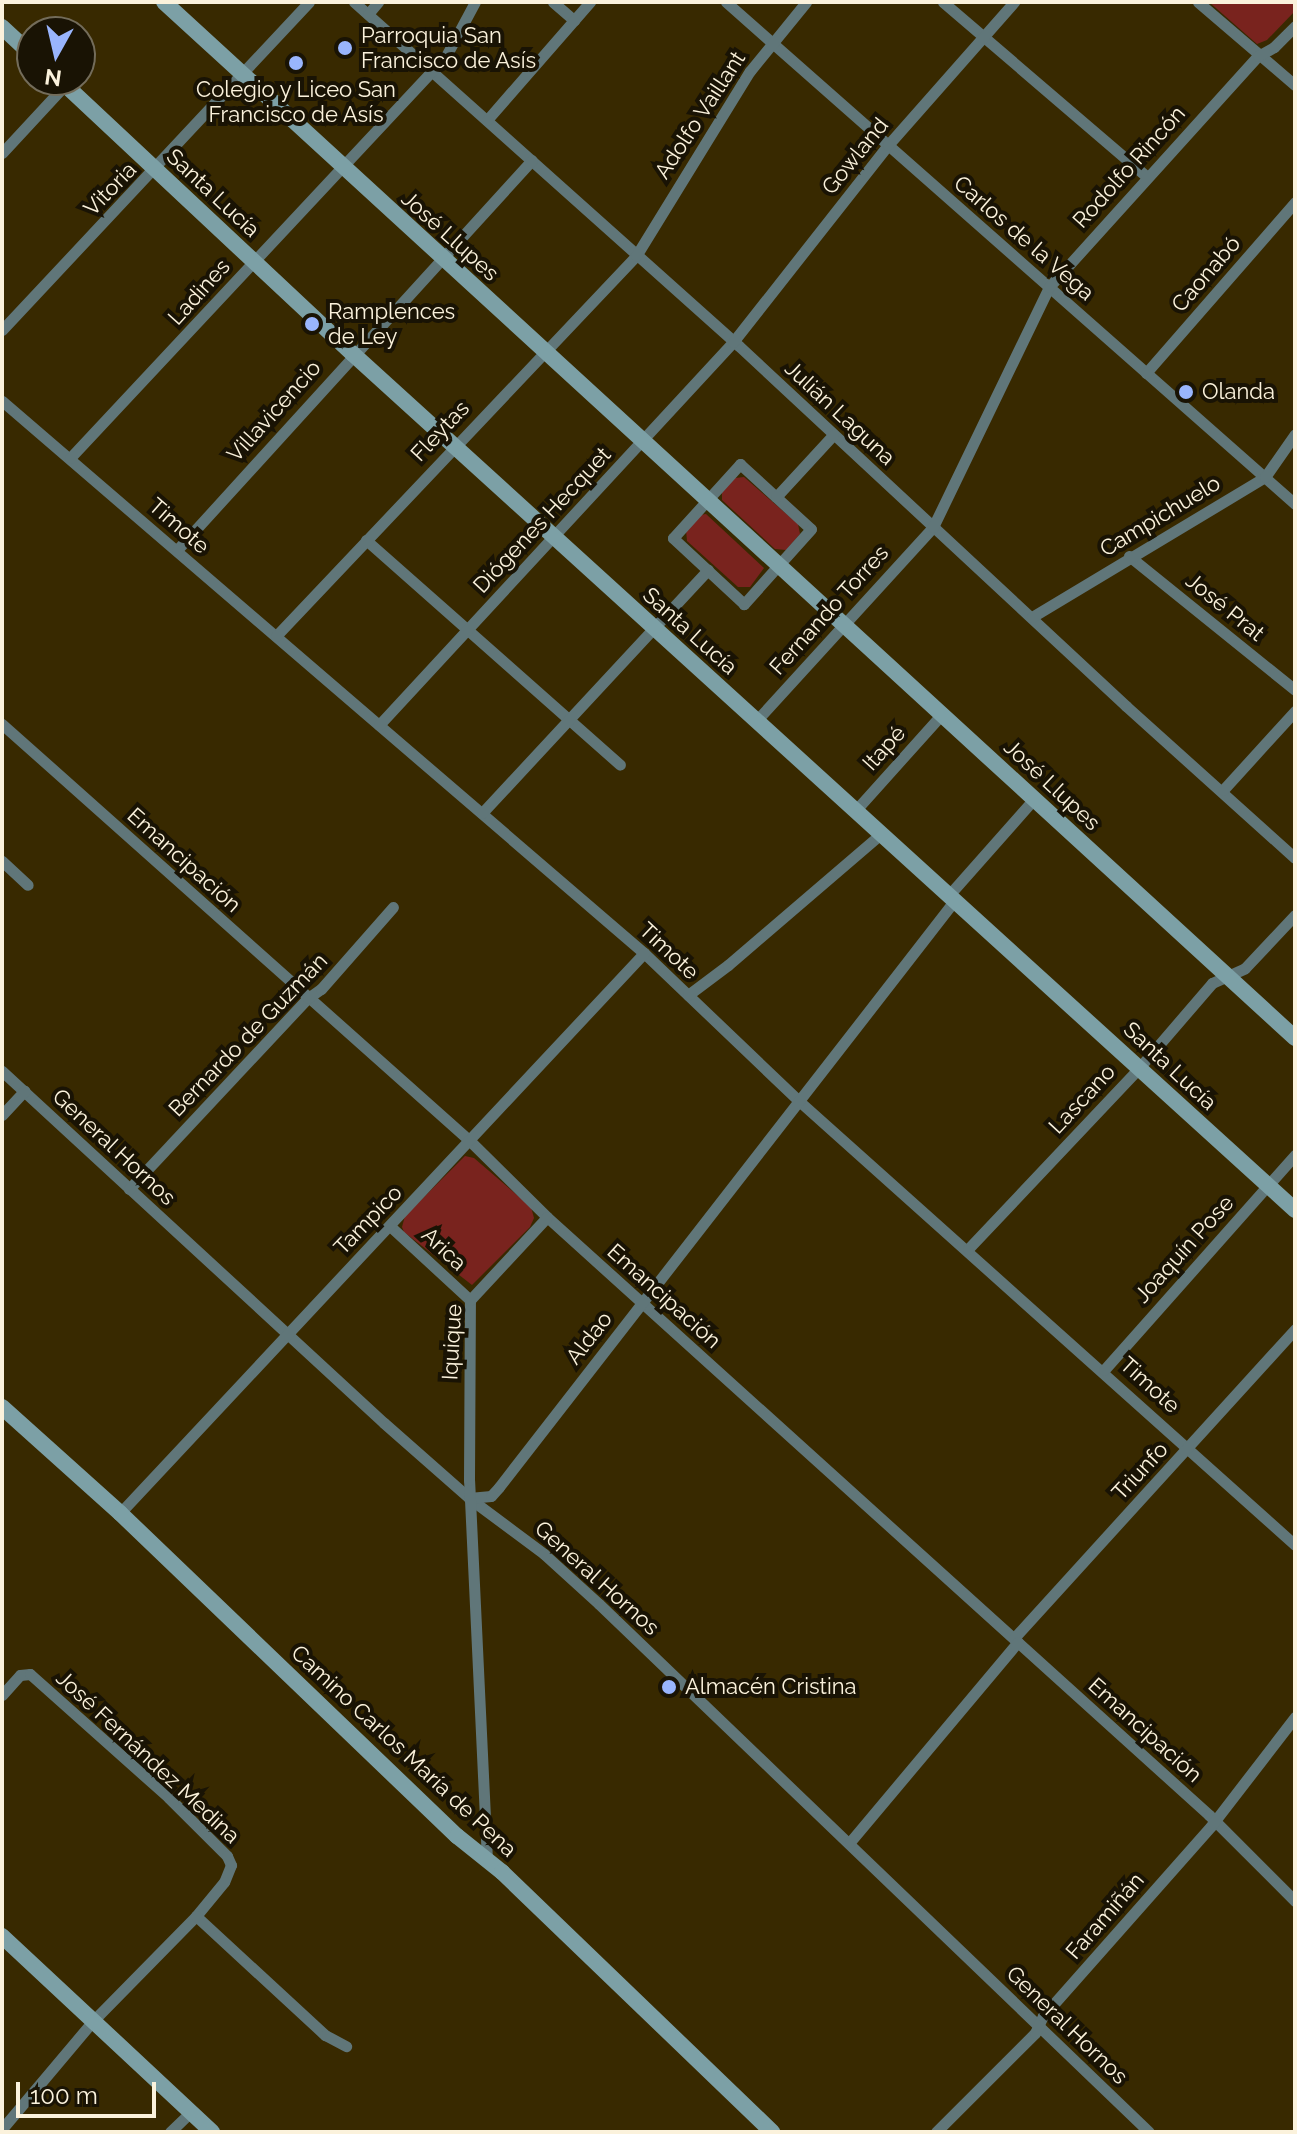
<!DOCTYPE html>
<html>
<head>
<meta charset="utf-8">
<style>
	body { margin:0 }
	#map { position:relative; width:1297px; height:2134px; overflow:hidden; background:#382900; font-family:Raleway,sans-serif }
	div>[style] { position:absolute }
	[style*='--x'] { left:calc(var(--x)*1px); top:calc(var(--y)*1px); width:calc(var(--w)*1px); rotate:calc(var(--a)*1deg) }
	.green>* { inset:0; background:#79231e }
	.street>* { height:11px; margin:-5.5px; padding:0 5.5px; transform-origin:5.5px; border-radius:5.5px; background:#607679 }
	.secondary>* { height:16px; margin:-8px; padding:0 8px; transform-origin:8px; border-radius:8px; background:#7ca0a6 }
	.dots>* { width:22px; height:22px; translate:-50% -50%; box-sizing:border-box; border:4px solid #191304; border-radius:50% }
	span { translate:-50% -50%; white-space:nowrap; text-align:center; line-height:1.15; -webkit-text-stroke:8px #191304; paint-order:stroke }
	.poi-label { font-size:22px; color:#fbf2dc }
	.left { translate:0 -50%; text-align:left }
	.street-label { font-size:22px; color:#fbf2dc }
	.frame { position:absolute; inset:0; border:4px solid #fbf2dc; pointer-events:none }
	.north { position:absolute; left:16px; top:16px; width:80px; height:80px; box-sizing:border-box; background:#191304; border:2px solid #736c5a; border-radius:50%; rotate:188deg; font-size:22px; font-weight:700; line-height:32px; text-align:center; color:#fbf2dc }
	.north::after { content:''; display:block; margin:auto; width:28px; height:36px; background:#99b5fd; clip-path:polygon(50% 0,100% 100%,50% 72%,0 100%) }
	.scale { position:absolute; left:16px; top:2082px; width:140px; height:36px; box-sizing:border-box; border:4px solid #fbf2dc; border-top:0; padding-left:10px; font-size:24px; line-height:28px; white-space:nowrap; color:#fbf2dc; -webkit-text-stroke:6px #191304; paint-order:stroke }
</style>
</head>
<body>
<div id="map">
	<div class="green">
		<i style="clip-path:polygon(1209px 2px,1295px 2px,1295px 11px,1267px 40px,1257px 44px)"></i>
		<i style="clip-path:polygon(744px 477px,798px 524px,800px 534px,786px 550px,775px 549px,722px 500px,722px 491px,735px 478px)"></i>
		<i style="clip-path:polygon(706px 514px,764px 568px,750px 587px,738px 587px,687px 541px,686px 530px,700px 515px)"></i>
		<i style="clip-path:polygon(465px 1156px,474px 1158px,531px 1207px,534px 1218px,530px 1227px,472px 1285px,404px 1232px,402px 1227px,405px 1216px)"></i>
	</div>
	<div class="street">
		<i style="--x:354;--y:2;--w:516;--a:41.78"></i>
		<i style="--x:739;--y:346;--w:529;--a:42.93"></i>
		<i style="--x:1126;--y:706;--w:227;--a:42"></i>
		<i style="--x:553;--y:2;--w:28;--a:41"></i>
		<i style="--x:726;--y:2;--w:759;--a:41.42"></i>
		<i style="--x:943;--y:2;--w:267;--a:40.6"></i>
		<i style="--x:1198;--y:2;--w:128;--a:40.6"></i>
		<i style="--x:368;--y:14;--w:16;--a:-50"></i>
		<i style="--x:487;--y:120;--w:157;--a:-48.9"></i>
		<i style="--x:2;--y:153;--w:93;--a:-47.2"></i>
		<i style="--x:2;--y:330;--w:449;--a:-46.9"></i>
		<i style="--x:1146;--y:373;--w:227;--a:-48.9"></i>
		<i style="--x:2;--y:401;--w:847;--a:40.69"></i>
		<i style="--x:644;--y:953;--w:214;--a:43.7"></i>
		<i style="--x:799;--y:1101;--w:666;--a:41.83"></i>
		<i style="--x:70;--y:458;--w:550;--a:-46.91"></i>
		<i style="--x:446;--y:56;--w:61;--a:-61.8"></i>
		<i style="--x:740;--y:464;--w:96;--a:42.5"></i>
		<i style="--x:811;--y:529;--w:101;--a:131.8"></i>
		<i style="--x:744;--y:604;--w:97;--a:-137.1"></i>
		<i style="--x:673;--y:538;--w:100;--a:-47.8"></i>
		<i style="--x:776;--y:497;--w:84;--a:-47.4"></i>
		<i style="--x:366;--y:540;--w:339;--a:41.5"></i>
		<i style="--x:177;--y:550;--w:527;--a:-47.69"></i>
		<i style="--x:1129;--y:556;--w:213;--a:38.9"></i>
		<i style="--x:1032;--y:617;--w:272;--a:-31"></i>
		<i style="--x:1265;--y:477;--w:52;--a:-55.1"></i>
		<i style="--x:276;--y:636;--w:523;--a:-46.55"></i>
		<i style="--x:636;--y:256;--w:217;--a:-58.4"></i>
		<i style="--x:750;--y:71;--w:89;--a:-50.9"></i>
		<i style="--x:756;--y:721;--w:263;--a:-47.6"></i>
		<i style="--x:933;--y:527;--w:267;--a:-64.2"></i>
		<i style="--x:1049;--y:287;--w:312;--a:-47.9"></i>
		<i style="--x:1258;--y:56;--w:18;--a:-29"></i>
		<i style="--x:1274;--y:47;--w:30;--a:-45"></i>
		<i style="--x:2;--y:724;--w:627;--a:41.7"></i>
		<i style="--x:470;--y:1141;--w:108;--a:44.6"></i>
		<i style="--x:547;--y:1217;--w:892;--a:42.09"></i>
		<i style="--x:1209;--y:1815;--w:122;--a:45"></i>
		<i style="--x:379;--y:725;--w:522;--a:-47.25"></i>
		<i style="--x:733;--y:342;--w:251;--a:-51.8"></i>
		<i style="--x:888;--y:145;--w:191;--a:-48.6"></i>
		<i style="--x:1223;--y:790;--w:107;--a:-47.7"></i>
		<i style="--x:855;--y:811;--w:132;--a:-48.1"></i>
		<i style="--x:482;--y:813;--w:332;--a:-47.1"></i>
		<i style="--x:2;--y:861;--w:35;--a:43"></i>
		<i style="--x:949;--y:895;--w:128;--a:-48.5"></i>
		<i style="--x:688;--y:995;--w:50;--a:-36.9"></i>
		<i style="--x:728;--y:965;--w:201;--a:-40.6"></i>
		<i style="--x:2;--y:1071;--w:519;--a:42.66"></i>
		<i style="--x:384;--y:1423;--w:113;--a:41.4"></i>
		<i style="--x:469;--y:1498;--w:94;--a:36.7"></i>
		<i style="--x:544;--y:1554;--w:74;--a:42.3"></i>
		<i style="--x:599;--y:1604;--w:762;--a:43.83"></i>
		<i style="--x:2;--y:1115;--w:33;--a:-47"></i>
		<i style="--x:129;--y:1189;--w:262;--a:-46.9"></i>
		<i style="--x:308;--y:998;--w:16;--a:-35"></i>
		<i style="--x:321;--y:989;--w:109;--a:-48.7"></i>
		<i style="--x:391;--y:1227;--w:108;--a:42.7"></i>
		<i style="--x:968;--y:1249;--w:249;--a:-46.6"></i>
		<i style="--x:1139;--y:1068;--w:112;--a:-49.3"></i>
		<i style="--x:1212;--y:983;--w:36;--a:-24"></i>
		<i style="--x:1245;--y:968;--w:73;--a:-46.7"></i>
		<i style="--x:1104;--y:1370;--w:288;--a:-48.4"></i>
		<i style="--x:469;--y:1498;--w:22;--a:-5"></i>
		<i style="--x:491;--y:1496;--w:12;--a:-48"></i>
		<i style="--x:499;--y:1487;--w:743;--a:-52.16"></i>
		<i style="--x:120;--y:1513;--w:767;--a:-46.9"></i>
		<i style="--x:1014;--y:1638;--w:418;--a:-47.7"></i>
		<i style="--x:2;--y:1695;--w:27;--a:-48"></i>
		<i style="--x:20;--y:1675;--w:10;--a:-6"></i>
		<i style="--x:30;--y:1674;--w:186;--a:41.7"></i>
		<i style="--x:169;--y:1798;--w:82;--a:45"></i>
		<i style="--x:227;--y:1856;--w:10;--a:66"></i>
		<i style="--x:231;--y:1865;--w:18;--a:112"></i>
		<i style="--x:224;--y:1882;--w:44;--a:129.5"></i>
		<i style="--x:196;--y:1916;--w:148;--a:134.5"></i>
		<i style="--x:92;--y:2022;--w:140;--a:130.1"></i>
		<i style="--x:850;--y:1842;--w:261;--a:-50"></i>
		<i style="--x:487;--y:1860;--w:380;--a:-92.7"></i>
		<i style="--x:469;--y:1480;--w:180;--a:-89.7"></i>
		<i style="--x:470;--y:1300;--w:113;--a:-47.1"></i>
		<i style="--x:196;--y:1916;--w:176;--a:42.7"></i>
		<i style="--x:325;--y:2035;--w:24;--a:28"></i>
		<i style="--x:170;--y:2132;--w:29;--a:-44"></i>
		<i style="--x:936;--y:2132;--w:140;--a:-45"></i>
		<i style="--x:1035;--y:2033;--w:19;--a:-65"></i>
		<i style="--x:1043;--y:2016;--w:254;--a:-48.5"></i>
		<i style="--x:1211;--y:1826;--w:138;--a:-52.4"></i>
	</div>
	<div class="secondary">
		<i style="--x:164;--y:2;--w:1534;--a:42.49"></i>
		<i style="--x:2;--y:27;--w:41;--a:43"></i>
		<i style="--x:60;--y:80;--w:401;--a:43.1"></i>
		<i style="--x:353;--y:354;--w:1273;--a:42.26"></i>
		<i style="--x:2;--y:1407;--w:159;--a:41.9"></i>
		<i style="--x:120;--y:1513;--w:467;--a:43.8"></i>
		<i style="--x:457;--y:1836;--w:58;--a:38.7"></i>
		<i style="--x:502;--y:1872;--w:375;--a:43.9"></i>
		<i style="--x:2;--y:1936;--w:287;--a:43"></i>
	</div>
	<div class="dots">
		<i style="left:345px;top:48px;background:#99b5fd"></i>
		<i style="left:296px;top:63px;background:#99b5fd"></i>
		<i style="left:312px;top:324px;background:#99b5fd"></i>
		<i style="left:1186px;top:392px;background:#99b5fd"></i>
		<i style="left:669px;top:1687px;background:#99b5fd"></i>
	</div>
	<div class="poi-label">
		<span class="left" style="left:361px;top:48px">Parroquia San<br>Francisco de Asís</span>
		<span style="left:296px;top:102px">Colegio y Liceo San<br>Francisco de Asís</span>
		<span class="left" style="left:328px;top:324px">Ramplences<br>de Ley</span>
		<span class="left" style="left:1202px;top:392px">Olanda</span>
		<span class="left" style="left:685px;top:1687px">Almacén Cristina</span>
	</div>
	<div class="street-label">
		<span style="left:700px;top:115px;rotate:-57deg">Adolfo Vaillant</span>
		<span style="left:855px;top:156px;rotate:-51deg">Gowland</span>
		<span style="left:1129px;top:167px;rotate:-48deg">Rodolfo Rincón</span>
		<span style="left:110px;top:189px;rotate:-46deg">Vitoria</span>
		<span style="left:213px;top:193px;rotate:43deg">Santa Lucía</span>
		<span style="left:450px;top:236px;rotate:42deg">José Llupes</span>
		<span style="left:1024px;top:238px;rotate:41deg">Carlos de la Vega</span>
		<span style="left:1206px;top:274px;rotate:-49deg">Caonabó</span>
		<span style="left:199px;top:292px;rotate:-48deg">Ladines</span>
		<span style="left:274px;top:411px;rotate:-48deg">Villavicencio</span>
		<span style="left:840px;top:413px;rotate:43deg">Julián Laguna</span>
		<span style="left:440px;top:431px;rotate:-47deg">Fleytas</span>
		<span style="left:1160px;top:516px;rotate:-31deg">Campichuelo</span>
		<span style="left:542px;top:520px;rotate:-47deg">Diógenes Hecquet</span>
		<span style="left:179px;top:526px;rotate:41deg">Timote</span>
		<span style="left:1225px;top:607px;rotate:39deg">José Prat</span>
		<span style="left:829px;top:610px;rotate:-48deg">Fernando Torres</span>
		<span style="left:690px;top:631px;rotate:42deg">Santa Lucía</span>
		<span style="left:884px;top:748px;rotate:-48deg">Itapé</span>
		<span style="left:1052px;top:785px;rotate:43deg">José Llupes</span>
		<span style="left:184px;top:860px;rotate:42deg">Emancipación</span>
		<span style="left:669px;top:951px;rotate:43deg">Timote</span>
		<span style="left:248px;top:1035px;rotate:-46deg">Bernardo de Guzmán</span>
		<span style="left:1170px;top:1066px;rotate:43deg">Santa Lucía</span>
		<span style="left:1082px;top:1099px;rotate:-47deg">Lascano</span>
		<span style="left:114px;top:1147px;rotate:43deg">General Hornos</span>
		<span style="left:368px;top:1220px;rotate:-46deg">Tampico</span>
		<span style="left:444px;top:1249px;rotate:43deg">Arica</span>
		<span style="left:1184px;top:1249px;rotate:-48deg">Joaquín Pose</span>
		<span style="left:664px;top:1296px;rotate:42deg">Emancipación</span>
		<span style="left:589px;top:1338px;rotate:-52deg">Aldao</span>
		<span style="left:452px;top:1342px;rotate:-87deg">Iquique</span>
		<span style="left:1150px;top:1385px;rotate:42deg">Timote</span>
		<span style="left:1140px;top:1471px;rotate:-47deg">Triunfo</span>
		<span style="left:597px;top:1578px;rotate:42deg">General Hornos</span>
		<span style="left:1145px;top:1730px;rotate:42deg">Emancipación</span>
		<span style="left:404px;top:1751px;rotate:43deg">Camino Carlos María de Pena</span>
		<span style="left:148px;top:1757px;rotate:43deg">José Fernández Medina</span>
		<span style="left:1105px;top:1916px;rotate:-49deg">Faramiñán</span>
		<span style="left:1067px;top:2025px;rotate:44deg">General Hornos</span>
	</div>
	<div class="frame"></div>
	<div class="north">N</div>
	<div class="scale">100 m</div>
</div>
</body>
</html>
